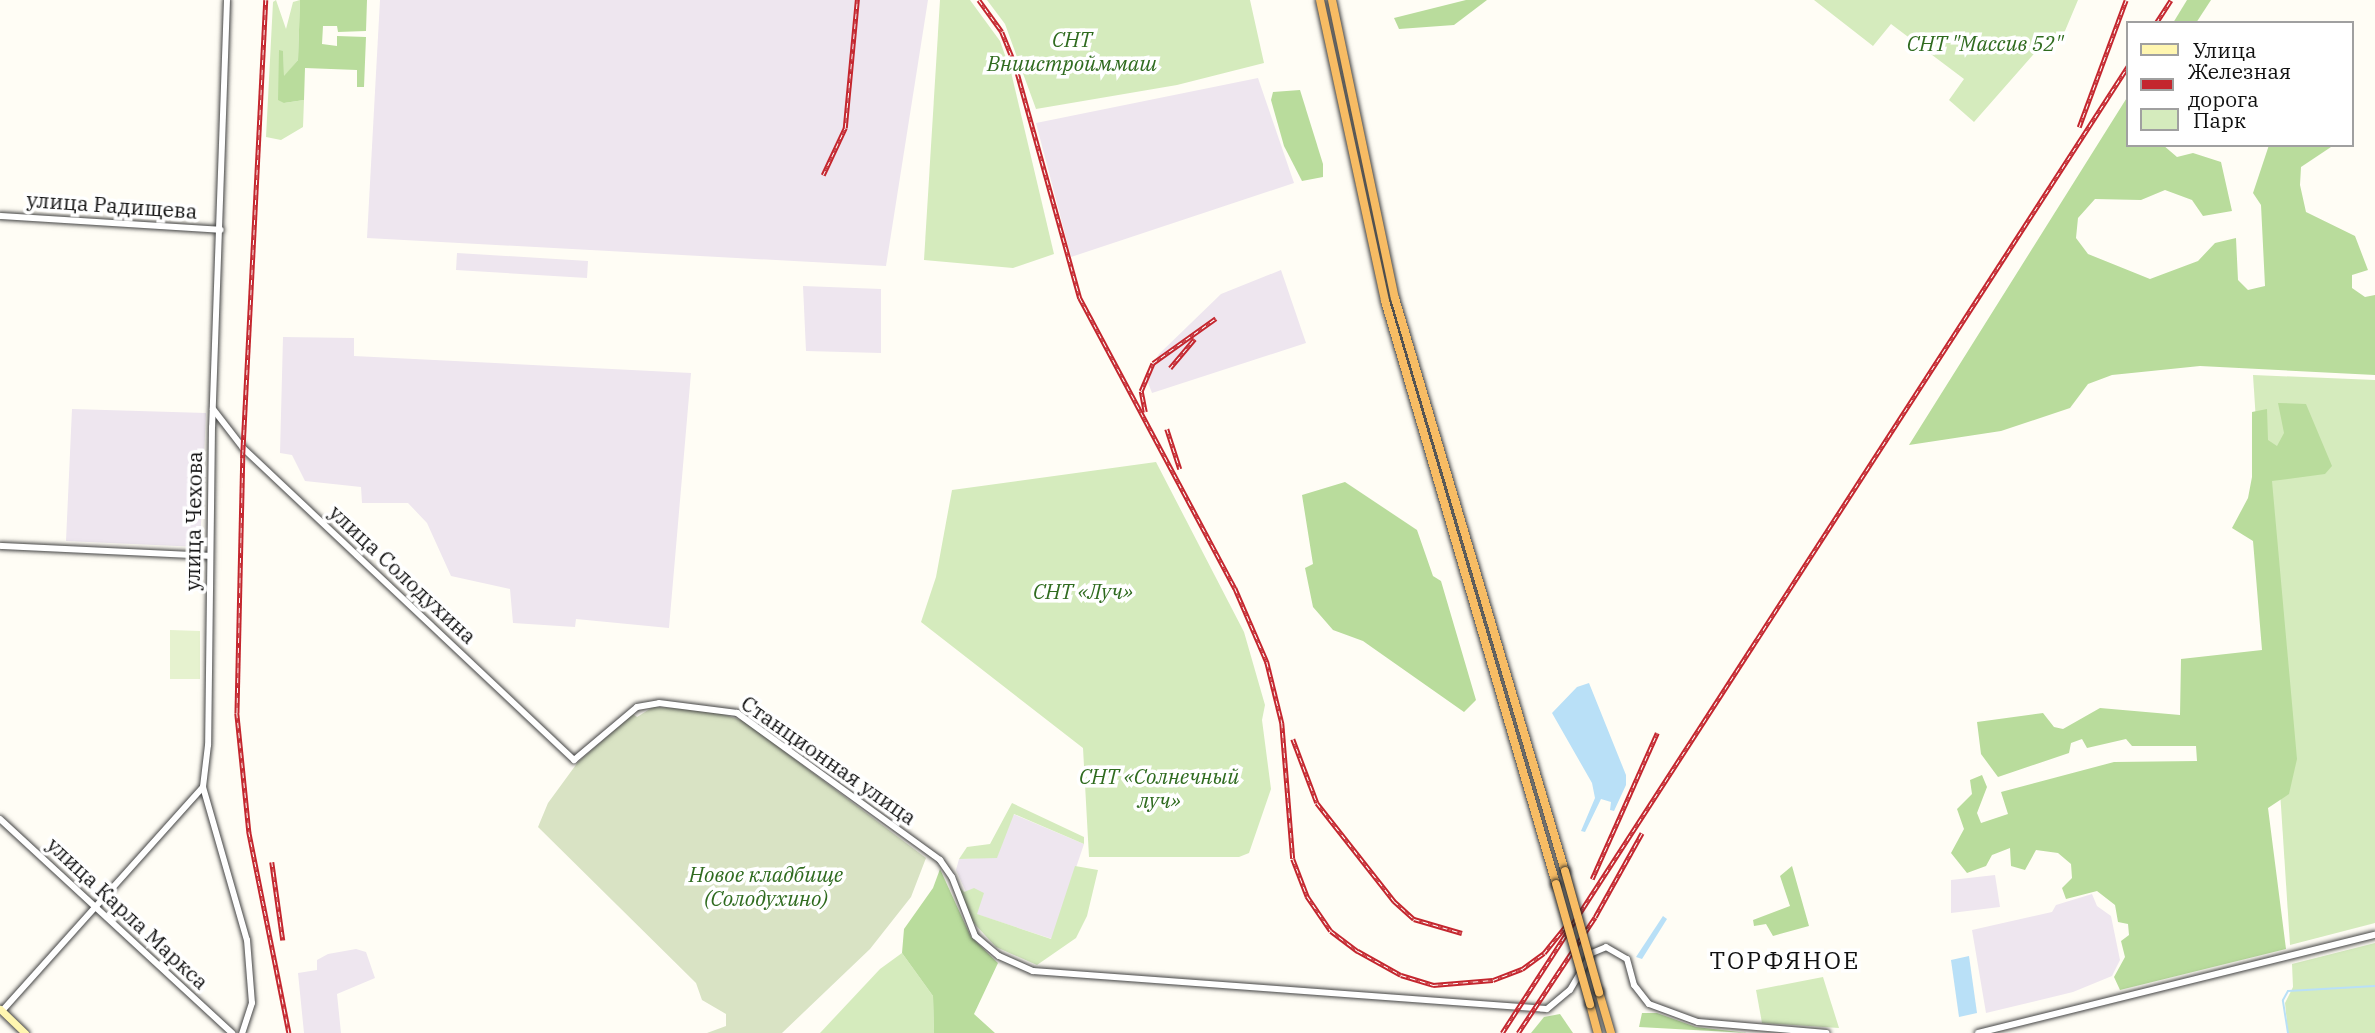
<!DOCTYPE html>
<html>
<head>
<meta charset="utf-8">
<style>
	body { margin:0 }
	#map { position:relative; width:2375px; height:1033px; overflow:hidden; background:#fffdf5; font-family:"IBM Plex Serif",serif }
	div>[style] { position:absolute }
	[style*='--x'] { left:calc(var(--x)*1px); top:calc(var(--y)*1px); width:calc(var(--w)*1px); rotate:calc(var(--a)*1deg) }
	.industrial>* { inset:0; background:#eee6ef }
	.green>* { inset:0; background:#d5ebbd }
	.forest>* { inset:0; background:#b9dc9c }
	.cemetery>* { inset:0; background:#d9e3c4 }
	.pitch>* { inset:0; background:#e6f2cf }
	.water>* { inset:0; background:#b9e0f7 }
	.stream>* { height:2px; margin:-1px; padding:0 1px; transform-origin:1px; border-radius:1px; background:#b9e0f7 }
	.roads { filter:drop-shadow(0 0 2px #444) drop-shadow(0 0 2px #444) }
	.tertiary>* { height:6px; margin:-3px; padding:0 3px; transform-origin:3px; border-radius:3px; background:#fff }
	.secondary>* { height:7px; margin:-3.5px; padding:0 3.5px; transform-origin:3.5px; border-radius:3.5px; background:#fff6b0 }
	.trunk>* { height:8px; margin:-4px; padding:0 4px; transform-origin:4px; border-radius:4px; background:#f7bc64 }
	.rail>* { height:4.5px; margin-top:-2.25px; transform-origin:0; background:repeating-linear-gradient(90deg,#fff 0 5px,#c4262e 0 10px); box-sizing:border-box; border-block:2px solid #c4262e }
	.bridges { filter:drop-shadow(0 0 2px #222) drop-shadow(0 0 2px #222) }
	.trunk-bridge>* { height:8px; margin:-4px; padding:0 4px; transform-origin:4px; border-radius:4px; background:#f7bc64 }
	span { translate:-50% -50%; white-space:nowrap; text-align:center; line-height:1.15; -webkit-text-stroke:7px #fff; paint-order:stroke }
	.park-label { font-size:21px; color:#2f6b1f; font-style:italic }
	.street-label { font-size:21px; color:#111 }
	.quarter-label { font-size:24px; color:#111; letter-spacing:2px }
	.legend { position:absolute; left:2126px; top:21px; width:228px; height:126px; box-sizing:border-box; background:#fff; border:2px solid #a0a0a0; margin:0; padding:9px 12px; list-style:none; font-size:21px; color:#111 }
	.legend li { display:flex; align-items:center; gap:14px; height:35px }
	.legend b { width:35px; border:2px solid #a0a0a0 }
</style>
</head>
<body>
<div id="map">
	<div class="industrial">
		<i style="clip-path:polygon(380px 0,928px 0,886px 266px,367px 238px)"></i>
		<i style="clip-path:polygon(1258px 78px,1294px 183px,1071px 257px,1036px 123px)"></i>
		<i style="clip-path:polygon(457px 253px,588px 261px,587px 278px,456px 270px)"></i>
		<i style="clip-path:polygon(1281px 270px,1306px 343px,1152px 393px,1145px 375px,1159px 354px,1221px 294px)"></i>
		<i style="clip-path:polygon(803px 286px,881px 289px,881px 353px,806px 351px)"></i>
		<i style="clip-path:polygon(283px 337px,354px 338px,354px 356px,691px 373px,669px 628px,576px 619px,575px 627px,513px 623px,510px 589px,451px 576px,427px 523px,408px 503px,362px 503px,361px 487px,305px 481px,292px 455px,280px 453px)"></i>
		<i style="clip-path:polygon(72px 409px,206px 413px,200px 547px,66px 541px)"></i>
		<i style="clip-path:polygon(1013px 814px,1084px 844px,1052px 939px,976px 914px,956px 870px,959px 859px,997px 857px)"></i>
		<i style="clip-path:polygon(1995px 875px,2000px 907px,1951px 913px,1951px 880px)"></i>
		<i style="clip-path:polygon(2092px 894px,2097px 906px,2111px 916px,2120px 960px,2112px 976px,2073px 992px,1986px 1013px,1972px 930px,2052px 912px,2056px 905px)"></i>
		<i style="clip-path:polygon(356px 949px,366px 952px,375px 978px,337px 994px,341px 1033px,304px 1033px,298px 973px,317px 970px,317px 960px,328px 954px)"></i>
	</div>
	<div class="green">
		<i style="clip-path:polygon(276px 0,286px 29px,293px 2px,300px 0,298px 60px,284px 77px,283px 51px,284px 103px,304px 100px,303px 127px,281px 140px,266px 137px,273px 2px)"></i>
		<i style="clip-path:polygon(940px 0,970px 0,1000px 41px,1011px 72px,1054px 254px,1013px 268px,924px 260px)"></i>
		<i style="clip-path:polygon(987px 0,1250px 0,1264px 63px,1177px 85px,1036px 109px,1005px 24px)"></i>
		<i style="clip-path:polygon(1814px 0,2078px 0,2062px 38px,2053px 32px,1974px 122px,1949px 100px,1964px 79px,1891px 24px,1873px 46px)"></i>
		<i style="clip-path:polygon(2253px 375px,2375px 380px,2375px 923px,2290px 945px)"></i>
		<i style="clip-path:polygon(1156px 462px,1244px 632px,1265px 705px,1262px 720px,1271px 789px,1249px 853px,1239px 857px,1089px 857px,1083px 748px,921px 622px,936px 577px,952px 490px)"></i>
		<i style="clip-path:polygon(1012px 803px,1084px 837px,1084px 844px,1014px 814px,997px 858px,959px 859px,967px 847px,990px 844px)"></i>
		<i style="clip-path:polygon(1075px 866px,1098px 870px,1087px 916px,1076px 938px,1037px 965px,996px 947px,972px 921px,956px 882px,964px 892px,974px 888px,984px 893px,977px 914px,1051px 939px)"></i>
		<i style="clip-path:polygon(2375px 943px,2375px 1033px,2288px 1033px,2285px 1003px,2293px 987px,2292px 964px)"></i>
		<i style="clip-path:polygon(902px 953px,933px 996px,934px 1033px,820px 1033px,880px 969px)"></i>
		<i style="clip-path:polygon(1823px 977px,1839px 1028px,1762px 1023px,1756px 990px)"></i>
	</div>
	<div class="forest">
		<i style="clip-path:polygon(300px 0,367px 0,366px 31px,338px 32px,337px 26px,323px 26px,322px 44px,337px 46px,337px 36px,366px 37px,364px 87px,357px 87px,357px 70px,305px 68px,304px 100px,284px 103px,278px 100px,279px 50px,283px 51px,284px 76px,298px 60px)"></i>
		<i style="clip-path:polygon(1466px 0,1487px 0,1454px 25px,1399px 29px,1394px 18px)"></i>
		<i style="clip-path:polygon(2187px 0,2211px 0,2196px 23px,2173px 23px)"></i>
		<i style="clip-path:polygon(1300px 90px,1323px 164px,1323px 177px,1302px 181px,1284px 146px,1271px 100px,1273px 92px)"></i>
		<i style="clip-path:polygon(2128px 96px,2128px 145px,2163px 145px,2177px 157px,2193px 153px,2221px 162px,2232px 211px,2203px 216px,2192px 200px,2165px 190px,2141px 200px,2095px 199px,2078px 218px,2076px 238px,2088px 254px,2150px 279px,2198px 261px,2215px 243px,2236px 238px,2238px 280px,2248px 290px,2265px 286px,2261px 205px,2253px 193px,2269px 145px,2334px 145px,2301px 167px,2300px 185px,2306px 212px,2355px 236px,2368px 270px,2352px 275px,2352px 288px,2365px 297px,2375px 295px,2375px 375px,2200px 366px,2112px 375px,2088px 384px,2070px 408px,2001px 431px,1909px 445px)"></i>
		<i style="clip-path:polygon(2278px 403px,2306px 404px,2332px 466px,2325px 474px,2272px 481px,2297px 759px,2289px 794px,2268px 808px,2286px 949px,2120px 990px,2114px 977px,2125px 957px,2121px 941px,2129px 935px,2128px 924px,2118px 922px,2115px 905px,2097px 891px,2066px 899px,2062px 888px,2072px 878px,2071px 864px,2058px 853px,2036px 850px,2025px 870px,2011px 866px,2010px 848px,1992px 855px,1986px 866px,1967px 873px,1951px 853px,1964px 829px,1957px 809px,1972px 794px,1970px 780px,1982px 775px,1987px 787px,1977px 813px,1981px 823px,2008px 814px,2001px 792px,2114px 762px,2197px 761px,2196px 746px,2132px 746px,2126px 739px,2087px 748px,2082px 739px,2071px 743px,2069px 753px,1998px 777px,1981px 754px,1977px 722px,2043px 713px,2054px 727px,2063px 729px,2100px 708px,2180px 715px,2181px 659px,2262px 650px,2253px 541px,2232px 528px,2248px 498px,2252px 477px,2252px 412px,2267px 409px,2268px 440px,2277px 446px,2284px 433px)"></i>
		<i style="clip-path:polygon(1345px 482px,1417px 530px,1433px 576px,1441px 581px,1476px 700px,1464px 712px,1363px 641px,1333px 630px,1313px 607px,1305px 568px,1313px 564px,1302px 495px)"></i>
		<i style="clip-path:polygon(1792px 866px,1809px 926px,1773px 936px,1766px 924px,1754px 926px,1753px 920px,1790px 906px,1780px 876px)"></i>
		<i style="clip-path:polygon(940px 869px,971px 937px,998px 963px,974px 1014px,995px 1033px,934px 1033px,933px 996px,902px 953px,904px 929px,933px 888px)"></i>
		<i style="clip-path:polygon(1642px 1013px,1657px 1013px,1696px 1027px,1748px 1033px,1639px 1027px)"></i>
		<i style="clip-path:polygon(1560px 1014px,1573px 1033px,1531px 1033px,1544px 1017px)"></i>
	</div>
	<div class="cemetery">
		<i style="clip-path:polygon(653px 707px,710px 710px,744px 721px,926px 858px,911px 897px,870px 949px,782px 1033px,707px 1033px,726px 1026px,726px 1014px,702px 1000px,696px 983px,538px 827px,548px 803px,578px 762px,633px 714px,637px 717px)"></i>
	</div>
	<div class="pitch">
		<i style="clip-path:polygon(170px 630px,200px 631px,200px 679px,170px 679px)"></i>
	</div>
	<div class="water">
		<i style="clip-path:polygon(1589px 683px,1626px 775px,1626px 785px,1614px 811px,1610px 810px,1611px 802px,1601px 799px,1585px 832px,1581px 831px,1595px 798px,1592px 783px,1552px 713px,1577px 687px)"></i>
		<i style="clip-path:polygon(1663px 916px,1667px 919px,1642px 959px,1636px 957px)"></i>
		<i style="clip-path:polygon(1969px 956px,1977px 1013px,1959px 1017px,1951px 960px)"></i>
	</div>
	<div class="stream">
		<i style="--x:2288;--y:1033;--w:33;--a:-99"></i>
		<i style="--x:2283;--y:1000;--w:10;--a:-61"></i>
		<i style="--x:2288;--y:991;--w:87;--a:-3.3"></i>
	</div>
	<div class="roads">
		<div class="tertiary">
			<i style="--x:227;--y:0;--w:427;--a:92"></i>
			<i style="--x:212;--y:427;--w:318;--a:90.7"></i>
			<i style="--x:208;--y:745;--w:42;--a:96.8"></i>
			<i style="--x:203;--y:787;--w:159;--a:74"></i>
			<i style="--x:247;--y:940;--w:63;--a:85.5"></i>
			<i style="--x:252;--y:1003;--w:32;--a:108"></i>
			<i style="--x:0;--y:216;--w:221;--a:3.6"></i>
			<i style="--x:213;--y:409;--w:49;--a:52.4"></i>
			<i style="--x:243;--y:448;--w:455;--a:43.3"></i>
			<i style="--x:574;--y:760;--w:82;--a:-40.1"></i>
			<i style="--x:637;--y:707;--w:22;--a:-10"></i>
			<i style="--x:659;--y:703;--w:79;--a:7.3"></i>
			<i style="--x:737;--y:713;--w:251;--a:35.9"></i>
			<i style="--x:940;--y:860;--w:21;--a:55"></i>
			<i style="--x:952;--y:877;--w:63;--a:68.7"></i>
			<i style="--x:975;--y:936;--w:31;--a:40"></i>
			<i style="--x:999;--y:956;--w:37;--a:24"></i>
			<i style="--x:1033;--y:971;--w:515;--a:4.23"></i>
			<i style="--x:1547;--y:1009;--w:30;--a:-40"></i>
			<i style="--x:1570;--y:990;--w:43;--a:-59.3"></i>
			<i style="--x:1592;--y:953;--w:15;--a:-23"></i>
			<i style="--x:1606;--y:947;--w:24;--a:30"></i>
			<i style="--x:1627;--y:959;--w:27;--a:75"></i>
			<i style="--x:1634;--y:985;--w:24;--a:52"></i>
			<i style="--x:1649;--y:1004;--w:52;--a:20.2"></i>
			<i style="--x:1698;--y:1022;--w:129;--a:4.9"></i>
			<i style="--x:0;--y:546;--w:210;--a:2.7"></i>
			<i style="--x:0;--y:819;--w:316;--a:42.7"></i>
			<i style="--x:2;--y:1011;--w:301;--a:-48.1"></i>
			<i style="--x:1978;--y:1033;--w:409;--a:-13.9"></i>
		</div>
		<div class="secondary">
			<i style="--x:0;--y:1009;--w:35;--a:44"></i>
		</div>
		<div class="trunk">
			<i style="--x:1320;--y:0;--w:308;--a:77.8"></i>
			<i style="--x:1385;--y:301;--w:608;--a:73.65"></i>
			<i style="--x:1332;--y:0;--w:305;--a:78.1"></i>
			<i style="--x:1395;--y:298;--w:598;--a:73.48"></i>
			<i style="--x:1599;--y:992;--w:43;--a:73.7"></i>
			<i style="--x:1590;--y:1004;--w:30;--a:75"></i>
		</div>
	</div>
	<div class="rail">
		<i style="--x:266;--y:0;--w:459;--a:92.9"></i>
		<i style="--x:243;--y:458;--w:255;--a:91.3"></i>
		<i style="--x:237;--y:713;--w:120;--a:84.2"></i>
		<i style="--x:249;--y:832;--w:205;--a:78.7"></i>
		<i style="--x:979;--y:0;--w:39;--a:54"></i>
		<i style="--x:1002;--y:32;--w:35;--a:68"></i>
		<i style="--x:1015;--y:64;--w:243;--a:74.5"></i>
		<i style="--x:1080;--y:298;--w:329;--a:61.9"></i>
		<i style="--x:1235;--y:588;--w:81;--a:66.6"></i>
		<i style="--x:1267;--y:662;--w:63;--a:76.2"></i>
		<i style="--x:1282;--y:723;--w:136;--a:85.4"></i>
		<i style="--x:1293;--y:859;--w:40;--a:69"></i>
		<i style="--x:1307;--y:896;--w:42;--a:55.6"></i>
		<i style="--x:1331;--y:931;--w:34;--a:37"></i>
		<i style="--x:1358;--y:951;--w:49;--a:29.2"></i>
		<i style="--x:1401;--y:975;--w:34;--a:17"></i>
		<i style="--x:1433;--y:985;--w:60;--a:-4.8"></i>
		<i style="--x:1493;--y:980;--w:31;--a:-21"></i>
		<i style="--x:1522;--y:969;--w:27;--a:-36"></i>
		<i style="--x:1544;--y:953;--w:36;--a:-51"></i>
		<i style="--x:2156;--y:23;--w:27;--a:-57"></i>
		<i style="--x:2079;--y:127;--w:135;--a:-69.7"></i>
		<i style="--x:823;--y:175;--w:52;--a:-64.9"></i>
		<i style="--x:845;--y:128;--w:129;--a:-84.6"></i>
		<i style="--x:1170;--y:368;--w:38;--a:-50"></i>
		<i style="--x:1145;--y:412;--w:21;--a:-101"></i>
		<i style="--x:1141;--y:391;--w:30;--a:-67"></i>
		<i style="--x:1153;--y:363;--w:77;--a:-35.5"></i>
		<i style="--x:1167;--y:429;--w:42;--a:72"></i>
		<i style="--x:1293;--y:739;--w:68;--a:69.4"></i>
		<i style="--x:1317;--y:803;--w:125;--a:51.8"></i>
		<i style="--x:1394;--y:901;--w:27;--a:42"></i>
		<i style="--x:1414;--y:919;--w:50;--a:16.3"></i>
		<i style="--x:272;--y:862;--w:79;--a:82"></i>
		<i style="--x:1592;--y:879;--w:160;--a:-66"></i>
		<i style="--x:1502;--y:1033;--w:1152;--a:-57.08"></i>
		<i style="--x:1518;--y:1033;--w:139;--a:-56.4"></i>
		<i style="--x:1595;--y:917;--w:96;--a:-60.8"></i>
	</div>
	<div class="bridges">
		<div class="trunk-bridge">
			<i style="--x:1565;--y:871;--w:126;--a:74.3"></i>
			<i style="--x:1556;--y:884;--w:125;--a:74.2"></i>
		</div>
	</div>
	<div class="park-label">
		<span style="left:1072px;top:51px">СНТ<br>Вниистройммаш</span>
		<span style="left:1985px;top:43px">СНТ "Массив 52"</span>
		<span style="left:1083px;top:591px">СНТ «Луч»</span>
		<span style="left:1159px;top:788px">СНТ «Солнечный<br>луч»</span>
		<span style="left:766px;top:886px">Новое кладбище<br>(Солодухино)</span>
	</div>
	<div class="street-label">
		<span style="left:112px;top:205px;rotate:4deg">улица Радищева</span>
		<span style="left:193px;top:521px;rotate:-89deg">улица Чехова</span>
		<span style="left:403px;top:574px;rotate:43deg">улица Солодухина</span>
		<span style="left:829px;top:760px;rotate:35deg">Станционная улица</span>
		<span style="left:128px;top:913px;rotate:43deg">улица Карла Маркса</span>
	</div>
	<div class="quarter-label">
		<span style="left:1785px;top:961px">ТОРФЯНОЕ</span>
	</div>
	<ul class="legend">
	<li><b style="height:9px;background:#fff6b0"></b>Улица</li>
	<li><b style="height:9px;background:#c4262e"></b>Железная дорога</li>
	<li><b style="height:19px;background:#d5ebbd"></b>Парк</li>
	</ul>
</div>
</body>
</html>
